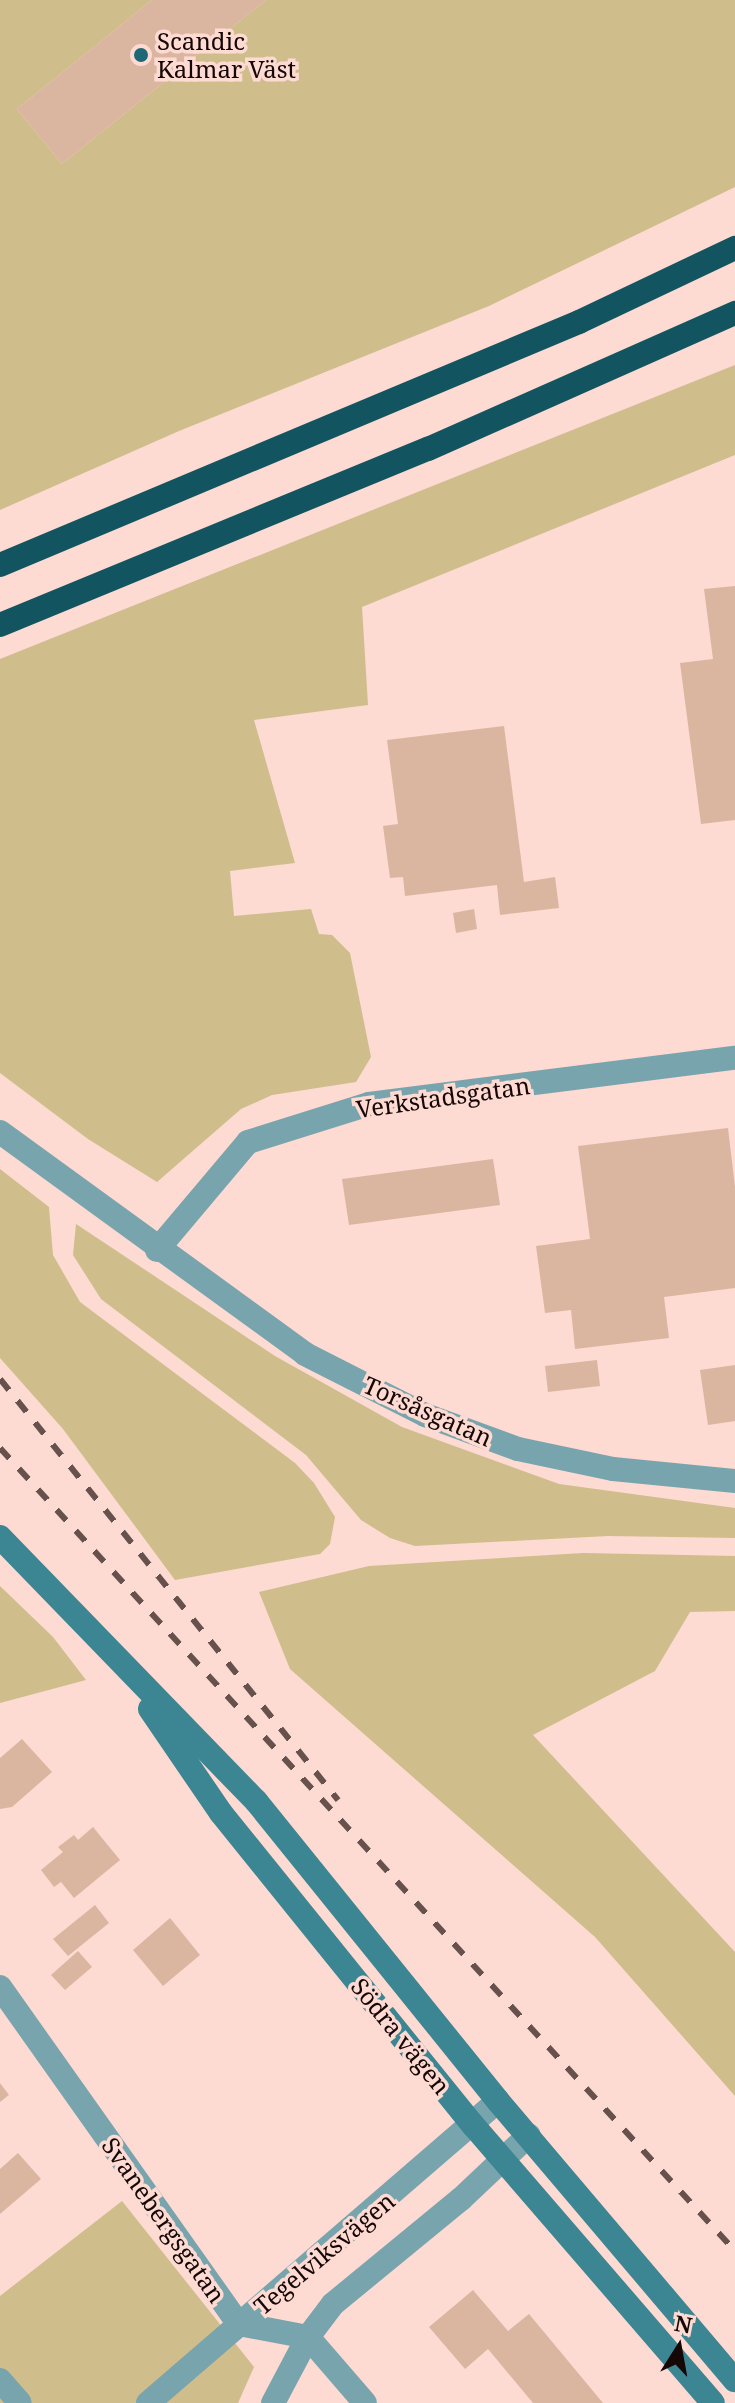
<!DOCTYPE html>
<html>
<head>
<meta charset="utf-8">
<style>
	body { margin:0 }
	#map { position:relative; width:735px; height:2403px; overflow:hidden; background:#fddad2; font-family:"Noto Serif",serif }
	div>[style] { position:absolute }
	[style*='--x'] { left:calc(var(--x)*1px); top:calc(var(--y)*1px); width:calc(var(--w)*1px); rotate:calc(var(--a)*1deg) }
	.green>* { inset:0; background:#cfbe8b }
	.building>* { inset:0; background:#dab6a1 }
	.minor>* { height:24px; margin:-12px; padding:0 12px; transform-origin:12px; border-radius:12px; background:#78a4ad }
	.secondary>* { height:24px; margin:-12px; padding:0 12px; transform-origin:12px; border-radius:12px; background:#3c8592 }
	.motorway>* { height:24px; margin:-12px; padding:0 12px; transform-origin:12px; border-radius:12px; background:#125560 }
	.rail>* { height:6px; margin-top:-3px; transform-origin:0; background:repeating-linear-gradient(90deg,#66514c 0 14px,transparent 0 28px) }
	.dots>* { width:22px; height:22px; translate:-50% -50%; box-sizing:border-box; border:4px solid #fddad2; border-radius:50% }
	span { translate:-50% -50%; white-space:nowrap; text-align:center; line-height:1.15; -webkit-text-stroke:7px #fddad2; paint-order:stroke }
	.poi-label { font-size:24px; color:#150705 }
	.left { translate:0 -50%; text-align:left }
	.street-label { font-size:24px; color:#150705 }
	.north { position:absolute; left:639px; top:2307px; width:80px; height:80px; -webkit-text-stroke:6px #fddad2; paint-order:stroke; rotate:11deg; font-size:22px; font-weight:700; line-height:32px; text-align:center; color:#150705 }
	.north::after { content:''; display:block; margin:auto; width:28px; height:36px; background:#150705; clip-path:polygon(50% 0,100% 100%,50% 72%,0 100%) }
</style>
</head>
<body>
<div id="map">
	<div class="green">
		<i style="clip-path:polygon(0 0,152px 0,17px 109px,62px 164px,266px 0,735px 0,735px 187px,489px 306px,179px 431px,0 510px)"></i>
		<i style="clip-path:polygon(735px 365px,735px 455px,362px 607px,368px 705px,254px 720px,295px 863px,230px 871px,234px 916px,311px 909px,319px 934px,332px 935px,350px 953px,371px 1057px,356px 1082px,272px 1095px,241px 1109px,157px 1182px,88px 1139px,0 1073px,0 659px)"></i>
		<i style="clip-path:polygon(0 1169px,49px 1207px,53px 1255px,80px 1302px,295px 1463px,314px 1483px,335px 1517px,330px 1544px,320px 1554px,175px 1580px,63px 1429px,0 1358px)"></i>
		<i style="clip-path:polygon(76px 1224px,275px 1356px,402px 1427px,559px 1484px,735px 1508px,735px 1538px,608px 1536px,415px 1546px,390px 1538px,361px 1520px,306px 1455px,101px 1299px,73px 1255px)"></i>
		<i style="clip-path:polygon(583px 1553px,735px 1556px,735px 1611px,690px 1612px,655px 1671px,533px 1735px,735px 1952px,735px 2096px,595px 1937px,290px 1669px,259px 1592px,369px 1566px)"></i>
		<i style="clip-path:polygon(0 1586px,53px 1637px,86px 1680px,0 1703px)"></i>
		<i style="clip-path:polygon(122px 2201px,254px 2367px,238px 2403px,0 2403px,0 2296px)"></i>
	</div>
	<div class="building">
		<i style="clip-path:polygon(152px 0,266px 0,62px 164px,17px 109px)"></i>
		<i style="clip-path:polygon(735px 586px,735px 820px,701px 824px,680px 663px,713px 659px,704px 589px)"></i>
		<i style="clip-path:polygon(504px 726px,524px 882px,555px 877px,559px 908px,500px 915px,497px 885px,405px 896px,403px 877px,390px 878px,383px 826px,398px 824px,387px 740px)"></i>
		<i style="clip-path:polygon(474px 909px,477px 929px,456px 933px,453px 913px)"></i>
		<i style="clip-path:polygon(728px 1128px,735px 1187px,735px 1288px,664px 1297px,669px 1338px,575px 1349px,571px 1310px,545px 1313px,536px 1246px,590px 1239px,578px 1146px)"></i>
		<i style="clip-path:polygon(493px 1159px,500px 1205px,349px 1225px,342px 1179px)"></i>
		<i style="clip-path:polygon(597px 1360px,600px 1386px,548px 1392px,545px 1366px)"></i>
		<i style="clip-path:polygon(735px 1365px,735px 1421px,708px 1425px,700px 1370px)"></i>
		<i style="clip-path:polygon(22px 1739px,52px 1772px,12px 1807px,0 1809px,0 1758px)"></i>
		<i style="clip-path:polygon(93px 1827px,120px 1860px,74px 1898px,61px 1882px,54px 1887px,41px 1870px,63px 1852px,58px 1847px,74px 1835px,78px 1840px)"></i>
		<i style="clip-path:polygon(95px 1905px,109px 1923px,68px 1956px,53px 1939px)"></i>
		<i style="clip-path:polygon(170px 1918px,200px 1955px,163px 1986px,133px 1950px)"></i>
		<i style="clip-path:polygon(78px 1951px,92px 1967px,65px 1990px,51px 1975px)"></i>
		<i style="clip-path:polygon(0 2083px,9px 2095px,0 2102px)"></i>
		<i style="clip-path:polygon(18px 2153px,41px 2179px,0 2214px,0 2169px)"></i>
		<i style="clip-path:polygon(473px 2290px,508px 2331px,529px 2314px,603px 2403px,533px 2403px,488px 2349px,465px 2369px,429px 2327px)"></i>
	</div>
	<div class="minor">
		<i style="--x:0;--y:1132;--w:377;--a:36"></i>
		<i style="--x:305;--y:1354;--w:135;--a:26.9"></i>
		<i style="--x:425;--y:1415;--w:99;--a:20.1"></i>
		<i style="--x:518;--y:1449;--w:97;--a:11.9"></i>
		<i style="--x:613;--y:1469;--w:123;--a:5.6"></i>
		<i style="--x:157;--y:1250;--w:141;--a:-49.9"></i>
		<i style="--x:248;--y:1142;--w:127;--a:-17.4"></i>
		<i style="--x:369;--y:1104;--w:369;--a:-7.2"></i>
		<i style="--x:0;--y:1987;--w:413;--a:54.7"></i>
		<i style="--x:239;--y:2324;--w:70;--a:10.7"></i>
		<i style="--x:308;--y:2337;--w:87;--a:49.2"></i>
		<i style="--x:0;--y:2380;--w:30;--a:49"></i>
		<i style="--x:148;--y:2403;--w:462;--a:-40.8"></i>
		<i style="--x:273;--y:2403;--w:75;--a:-62.1"></i>
		<i style="--x:308;--y:2337;--w:41;--a:-52.9"></i>
		<i style="--x:333;--y:2304;--w:166;--a:-39.4"></i>
		<i style="--x:461;--y:2199;--w:93;--a:-43.3"></i>
	</div>
	<div class="secondary">
		<i style="--x:0;--y:1537;--w:368;--a:45.9"></i>
		<i style="--x:256;--y:1801;--w:385;--a:51.1"></i>
		<i style="--x:498;--y:2101;--w:366;--a:49.7"></i>
		<i style="--x:150;--y:1709;--w:126;--a:55.7"></i>
		<i style="--x:221;--y:1813;--w:401;--a:51.1"></i>
		<i style="--x:473;--y:2125;--w:367;--a:49.2"></i>
	</div>
	<div class="motorway">
		<i style="--x:0;--y:565;--w:628;--a:-22.77"></i>
		<i style="--x:579;--y:322;--w:173;--a:-25.4"></i>
		<i style="--x:0;--y:625;--w:463;--a:-22.4"></i>
		<i style="--x:428;--y:449;--w:336;--a:-23.9"></i>
	</div>
	<div class="rail">
		<i style="--x:0;--y:1379;--w:540;--a:51.24"></i>
		<i style="--x:0;--y:1448;--w:1089;--a:47.53"></i>
	</div>
	<div class="dots">
		<i style="left:141px;top:55px;background:#1e6774"></i>
	</div>
	<div class="poi-label">
		<span class="left" style="left:157px;top:55px">Scandic<br>Kalmar Väst</span>
	</div>
	<div class="street-label">
		<span style="left:443px;top:1097px;rotate:-8deg">Verkstadsgatan</span>
		<span style="left:428px;top:1411px;rotate:24deg">Torsåsgatan</span>
		<span style="left:401px;top:2036px;rotate:51deg">Södra vägen</span>
		<span style="left:164px;top:2220px;rotate:55deg">Svanebergsgatan</span>
		<span style="left:324px;top:2253px;rotate:-40deg">Tegelviksvägen</span>
	</div>
	<div class="north">N</div>
</div>
</body>
</html>
